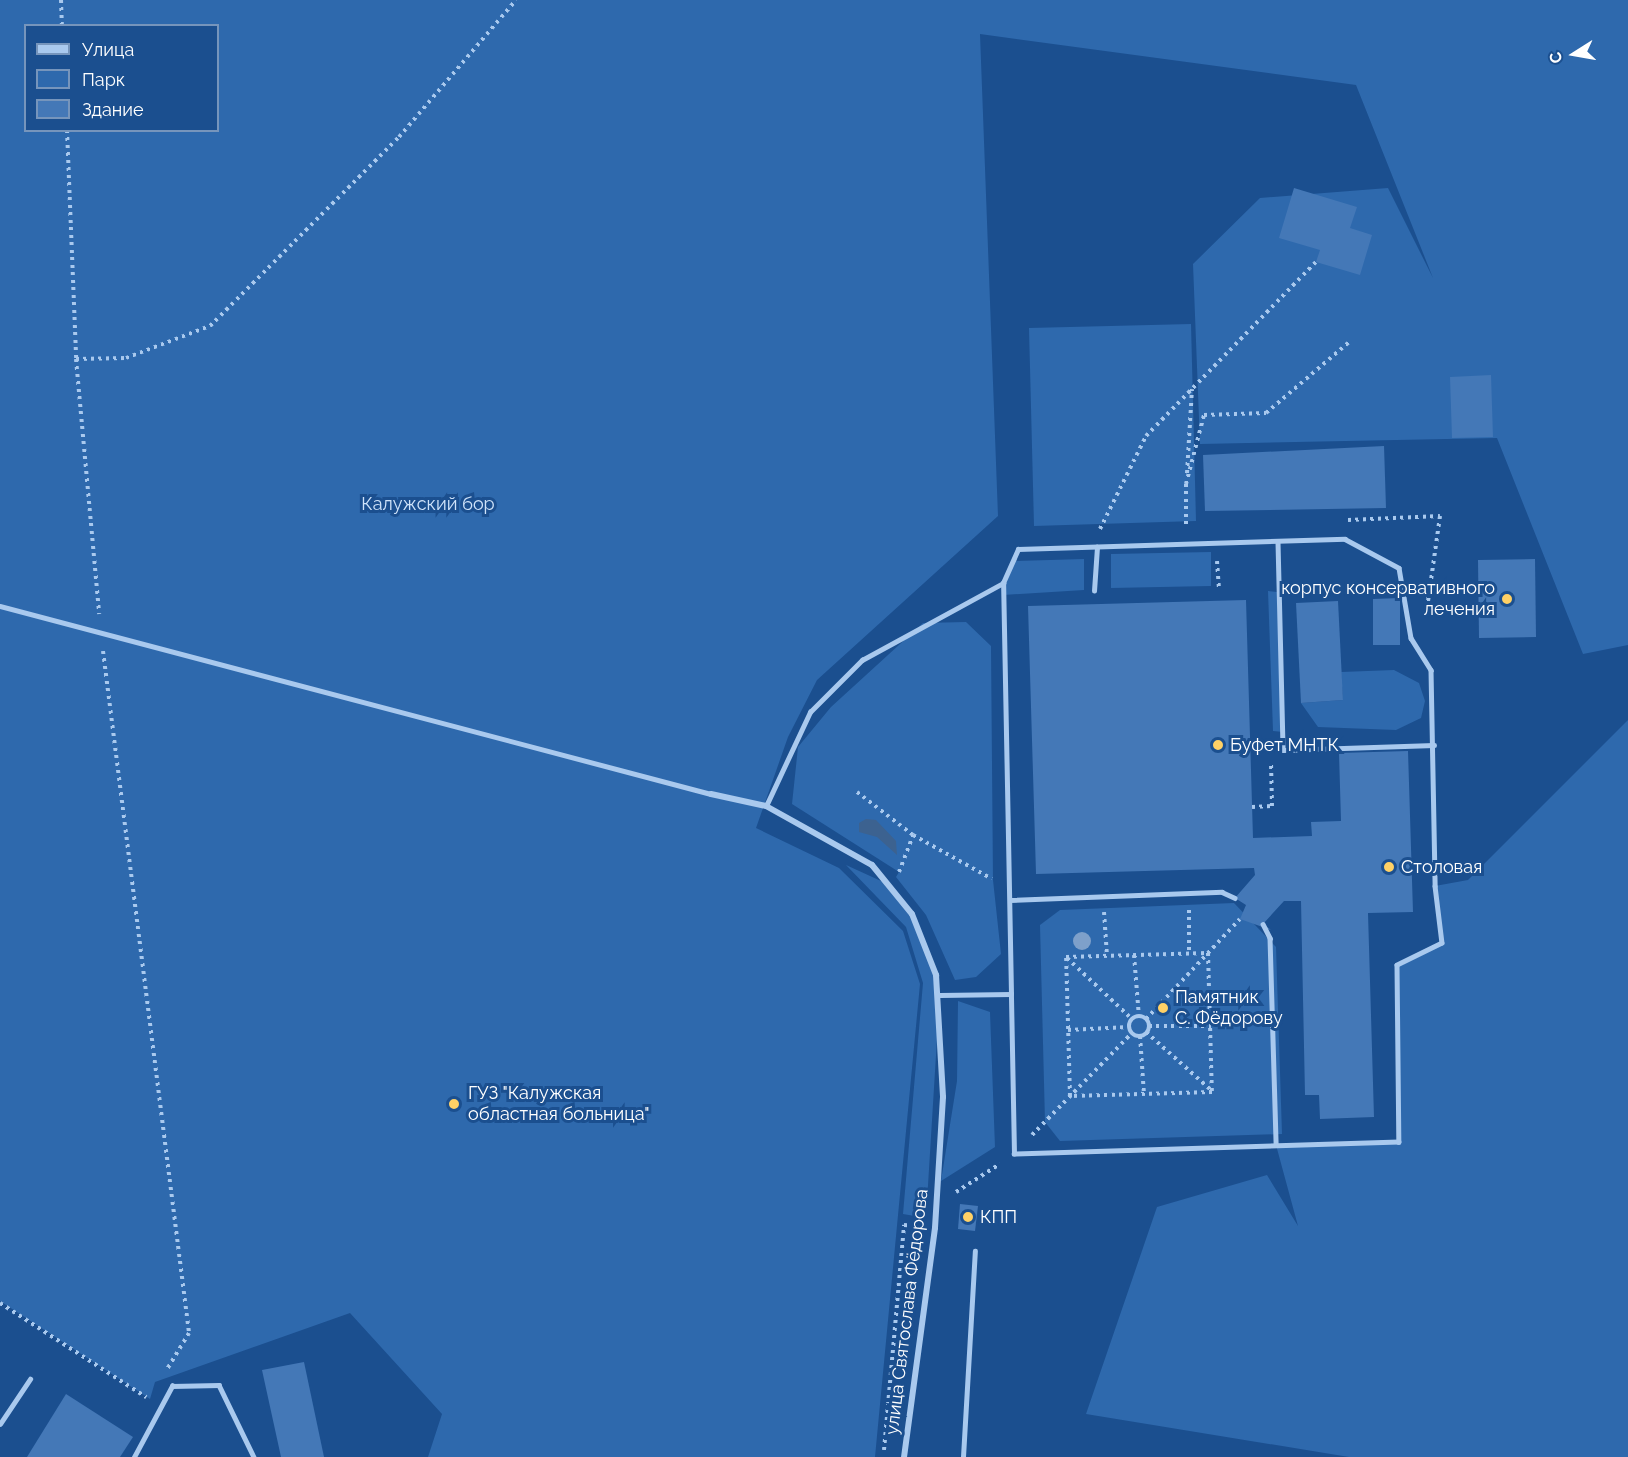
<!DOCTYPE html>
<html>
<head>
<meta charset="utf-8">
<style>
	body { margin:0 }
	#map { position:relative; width:1628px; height:1457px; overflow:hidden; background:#1b4f8f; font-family:Raleway,sans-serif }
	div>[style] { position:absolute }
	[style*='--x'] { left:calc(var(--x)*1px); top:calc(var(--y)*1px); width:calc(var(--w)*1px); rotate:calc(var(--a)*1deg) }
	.green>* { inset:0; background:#2e69ad }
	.water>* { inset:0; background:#3c6290 }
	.building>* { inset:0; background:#4478b7 }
	.path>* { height:4px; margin-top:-2px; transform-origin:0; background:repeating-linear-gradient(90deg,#a9c9ee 0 3px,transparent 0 7.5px) }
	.path>.ring { margin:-2px; padding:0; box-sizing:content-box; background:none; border:4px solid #a9c9ee; border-radius:50% }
	.service>* { height:4.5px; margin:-2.25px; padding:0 2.25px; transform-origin:2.25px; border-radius:2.25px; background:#a9c9ee }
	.minor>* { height:6px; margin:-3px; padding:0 3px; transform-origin:3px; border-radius:3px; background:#a9c9ee }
	.trees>* { width:18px; height:18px; margin:-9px; border-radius:50%; background:#7ea0ca }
	.dots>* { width:16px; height:16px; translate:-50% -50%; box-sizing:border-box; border:3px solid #1b4f8f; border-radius:50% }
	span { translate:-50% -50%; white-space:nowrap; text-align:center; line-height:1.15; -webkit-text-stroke:6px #1b4f8f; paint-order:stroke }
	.park-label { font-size:18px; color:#cfe3fa }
	.poi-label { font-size:18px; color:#fff }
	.right { translate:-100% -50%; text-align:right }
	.left { translate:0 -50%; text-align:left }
	.street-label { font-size:18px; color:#fff }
	.legend { position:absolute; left:24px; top:24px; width:195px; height:108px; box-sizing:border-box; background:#1b4f8f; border:2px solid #7695bc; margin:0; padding:8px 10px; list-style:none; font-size:18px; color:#fff }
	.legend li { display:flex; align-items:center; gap:12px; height:30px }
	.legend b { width:30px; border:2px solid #7695bc }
	.north { position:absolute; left:1544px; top:24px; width:60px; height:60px; -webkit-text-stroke:4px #1b4f8f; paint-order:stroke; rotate:259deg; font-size:16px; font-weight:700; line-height:24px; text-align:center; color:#fff }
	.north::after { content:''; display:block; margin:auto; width:21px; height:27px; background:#fff; clip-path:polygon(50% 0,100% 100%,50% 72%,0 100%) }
</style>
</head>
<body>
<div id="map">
	<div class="green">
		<i style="clip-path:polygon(evenodd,0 0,1628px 0,1628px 645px,1583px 654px,1497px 438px,1200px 444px,1193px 264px,1260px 198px,1388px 188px,1433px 278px,1356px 85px,980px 34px,998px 516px,817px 680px,788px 737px,756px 828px,839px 868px,903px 931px,920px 984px,875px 1457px,428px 1457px,442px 1414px,350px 1313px,155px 1382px,150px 1399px,0 1301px,0 0,26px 26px,218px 26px,218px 130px,26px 130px,26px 26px)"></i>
		<i style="clip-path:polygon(1191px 324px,1196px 521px,1034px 526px,1029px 328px)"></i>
		<i style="clip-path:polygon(1211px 552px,1211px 586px,1111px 588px,1111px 554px)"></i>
		<i style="clip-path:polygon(1084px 559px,1084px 590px,1003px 595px,1012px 561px)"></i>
		<i style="clip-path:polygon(1268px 591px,1277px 592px,1283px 732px,1273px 731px)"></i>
		<i style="clip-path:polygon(966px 622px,991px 646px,993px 880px,1001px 954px,976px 977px,955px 980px,926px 915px,896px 877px,899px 872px,792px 804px,798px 747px,831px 707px,923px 623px)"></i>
		<i style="clip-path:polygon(1394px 670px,1419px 683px,1425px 701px,1421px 718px,1396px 730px,1318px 727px,1301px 703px,1343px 700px,1341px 672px)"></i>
		<i style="clip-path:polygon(1628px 720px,1628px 1457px,1349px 1457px,1086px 1414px,1157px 1207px,1267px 1175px,1298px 1226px,1276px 1145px,1399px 1142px,1397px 965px,1442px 943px,1435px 886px,1468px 880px)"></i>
		<i style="clip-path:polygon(846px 865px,892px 886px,920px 930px,940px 990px,926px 1218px,903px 1214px,923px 983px,906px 927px)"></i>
		<i style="clip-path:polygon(1234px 903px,1276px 947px,1282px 1134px,1060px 1141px,1045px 1122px,1040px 925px,1060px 910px)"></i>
		<i style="clip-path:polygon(958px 1001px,990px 1012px,995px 1147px,941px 1181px,957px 1081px)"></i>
	</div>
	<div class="water">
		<i style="clip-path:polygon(866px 819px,876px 820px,896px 841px,897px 855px,877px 837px,859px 832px,859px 823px)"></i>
	</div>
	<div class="building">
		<i style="clip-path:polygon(1294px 188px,1357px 207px,1350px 228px,1372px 235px,1360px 275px,1316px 262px,1320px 250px,1279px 238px)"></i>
		<i style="clip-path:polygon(1491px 375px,1493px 437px,1452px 438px,1450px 377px)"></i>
		<i style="clip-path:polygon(1384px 446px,1386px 508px,1205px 511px,1203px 455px)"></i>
		<i style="clip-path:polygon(1535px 559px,1536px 637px,1479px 638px,1478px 560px)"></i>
		<i style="clip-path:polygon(1400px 598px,1400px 645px,1373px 645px,1373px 599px)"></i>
		<i style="clip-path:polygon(1246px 600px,1253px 838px,1312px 836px,1311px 822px,1341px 821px,1339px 753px,1408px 751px,1413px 912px,1368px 913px,1374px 1117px,1320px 1119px,1319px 1095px,1305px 1095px,1301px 901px,1284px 901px,1263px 924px,1271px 930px,1240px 919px,1246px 905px,1235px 898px,1255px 875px,1254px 868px,1036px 874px,1028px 606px)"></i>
		<i style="clip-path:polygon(1338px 601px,1343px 700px,1301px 703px,1296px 603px)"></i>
		<i style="clip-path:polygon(960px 1204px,978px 1206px,975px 1231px,958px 1229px)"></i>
		<i style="clip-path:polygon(304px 1362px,324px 1457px,281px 1457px,262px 1370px)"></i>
		<i style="clip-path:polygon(66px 1394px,133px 1437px,120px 1457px,27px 1457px)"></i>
	</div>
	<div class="path">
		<i style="--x:61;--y:0;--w:26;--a:88"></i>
		<i style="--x:67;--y:130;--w:229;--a:87.7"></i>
		<i style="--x:76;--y:359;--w:256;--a:84.8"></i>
		<i style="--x:76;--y:359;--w:50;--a:-1.1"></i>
		<i style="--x:126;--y:358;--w:90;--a:-20.9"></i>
		<i style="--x:210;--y:326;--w:267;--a:-45"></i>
		<i style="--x:399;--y:137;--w:180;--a:-49.5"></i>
		<i style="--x:1187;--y:473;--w:84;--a:-86.6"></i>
		<i style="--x:1186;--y:484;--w:71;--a:-75.4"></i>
		<i style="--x:1204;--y:415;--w:62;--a:-1.8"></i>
		<i style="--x:1266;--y:413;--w:109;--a:-40.5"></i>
		<i style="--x:1186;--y:484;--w:43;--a:90"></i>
		<i style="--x:1348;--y:520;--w:92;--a:-2.5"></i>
		<i style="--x:1440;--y:516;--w:101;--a:98"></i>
		<i style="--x:1100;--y:529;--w:104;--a:-63.7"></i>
		<i style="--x:1146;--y:436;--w:243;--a:-45.7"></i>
		<i style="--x:1217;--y:561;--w:26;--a:86"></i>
		<i style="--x:103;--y:651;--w:687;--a:82.81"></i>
		<i style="--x:189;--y:1333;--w:44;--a:121.2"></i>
		<i style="--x:857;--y:792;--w:71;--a:37.5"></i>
		<i style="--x:1252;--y:807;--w:20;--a:-3"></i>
		<i style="--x:1272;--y:806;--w:44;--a:-91.3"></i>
		<i style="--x:899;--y:872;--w:40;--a:-69"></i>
		<i style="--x:913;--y:835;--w:90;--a:29.1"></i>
		<i style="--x:1189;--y:910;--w:44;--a:90"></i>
		<i style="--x:1104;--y:912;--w:44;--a:86.1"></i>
		<i style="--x:1208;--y:953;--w:139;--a:88.4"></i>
		<i style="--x:1212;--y:1092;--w:142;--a:178.4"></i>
		<i style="--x:1070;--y:1096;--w:139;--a:-91.6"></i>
		<i style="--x:1066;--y:957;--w:142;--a:-1.6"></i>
		<i style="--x:1134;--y:955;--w:62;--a:85.4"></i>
		<i style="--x:1067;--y:958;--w:89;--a:43.2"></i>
		<i class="ring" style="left:1129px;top:1016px;width:16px;height:16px"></i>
		<i style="--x:1146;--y:1019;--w:137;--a:-46.8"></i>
		<i style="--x:1149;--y:1026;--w:62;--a:0"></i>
		<i style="--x:1068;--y:1030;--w:61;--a:-2.8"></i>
		<i style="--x:1146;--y:1032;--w:89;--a:41.8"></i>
		<i style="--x:1140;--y:1036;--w:58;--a:86.1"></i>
		<i style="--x:1032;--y:1135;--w:143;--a:-45.6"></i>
		<i style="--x:956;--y:1192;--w:52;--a:-32.5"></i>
		<i style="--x:0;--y:1303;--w:174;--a:32.8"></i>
		<i style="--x:884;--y:1450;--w:226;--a:-84.9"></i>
		<i style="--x:904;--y:1225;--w:13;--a:4"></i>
	</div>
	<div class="service">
		<i style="--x:1278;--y:542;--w:208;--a:88.6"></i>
		<i style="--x:1283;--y:750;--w:151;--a:-1.9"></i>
		<i style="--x:1094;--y:591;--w:44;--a:-86.1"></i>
		<i style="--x:0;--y:606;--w:735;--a:14.81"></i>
		<i style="--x:766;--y:806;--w:104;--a:-64.9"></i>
		<i style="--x:810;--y:712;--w:74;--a:-45"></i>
		<i style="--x:862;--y:660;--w:161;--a:-28.6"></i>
		<i style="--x:1010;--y:900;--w:212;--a:-2.2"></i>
		<i style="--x:1222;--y:892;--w:14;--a:25"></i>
		<i style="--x:1263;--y:924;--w:16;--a:63"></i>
		<i style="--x:1270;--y:938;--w:207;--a:88.3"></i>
		<i style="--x:940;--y:995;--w:71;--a:-0.8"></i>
		<i style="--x:1011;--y:994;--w:411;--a:-91.1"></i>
		<i style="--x:1003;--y:583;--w:37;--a:-66"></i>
		<i style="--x:1018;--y:549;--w:327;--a:-1.8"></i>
		<i style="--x:1345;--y:539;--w:61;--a:28.2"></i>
		<i style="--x:1399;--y:568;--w:71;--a:80.3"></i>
		<i style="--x:1411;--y:638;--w:38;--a:58"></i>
		<i style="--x:1431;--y:670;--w:216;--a:88.9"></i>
		<i style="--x:1435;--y:886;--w:57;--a:83"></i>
		<i style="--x:1442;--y:943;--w:50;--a:153.9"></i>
		<i style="--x:1397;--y:965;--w:177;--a:89.4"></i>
		<i style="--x:1399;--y:1142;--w:385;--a:178.2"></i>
		<i style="--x:1014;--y:1154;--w:160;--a:-91.1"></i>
		<i style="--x:0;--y:1424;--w:54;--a:-56.3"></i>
		<i style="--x:134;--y:1457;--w:81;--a:-61.8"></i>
		<i style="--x:172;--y:1386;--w:47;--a:-1.2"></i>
		<i style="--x:219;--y:1385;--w:80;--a:64.1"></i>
		<i style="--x:963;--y:1457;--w:206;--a:-86.7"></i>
	</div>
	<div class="minor">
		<i style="--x:711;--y:794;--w:56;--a:12.3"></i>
		<i style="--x:766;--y:806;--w:121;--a:29.1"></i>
		<i style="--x:872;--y:865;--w:63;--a:50.8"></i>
		<i style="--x:912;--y:914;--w:66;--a:68.5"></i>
		<i style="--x:936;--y:975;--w:122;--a:86.7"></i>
		<i style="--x:943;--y:1097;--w:131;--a:93.5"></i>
		<i style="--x:935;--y:1228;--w:231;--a:97.7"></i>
	</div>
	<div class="trees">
		<i style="left:1082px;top:941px"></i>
	</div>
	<div class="dots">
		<i style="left:1507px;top:599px;background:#ffd166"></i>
		<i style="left:1218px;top:745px;background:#ffd166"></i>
		<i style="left:1389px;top:867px;background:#ffd166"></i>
		<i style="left:1163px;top:1008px;background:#ffd166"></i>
		<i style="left:454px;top:1104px;background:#ffd166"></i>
		<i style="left:968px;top:1217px;background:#ffd166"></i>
	</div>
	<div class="park-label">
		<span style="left:428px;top:504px">Калужский бор</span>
	</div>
	<div class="poi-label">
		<span class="right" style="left:1495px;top:599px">корпус консервативного<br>лечения</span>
		<span class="left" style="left:1230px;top:745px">Буфет МНТК</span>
		<span class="left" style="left:1401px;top:867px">Столовая</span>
		<span class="left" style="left:1175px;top:1008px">Памятник<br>С. Фёдорову</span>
		<span class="left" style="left:468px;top:1104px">ГУЗ "Калужская<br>областная больница"</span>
		<span class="left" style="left:980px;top:1217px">КПП</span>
	</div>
	<div class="street-label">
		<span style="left:907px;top:1312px;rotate:-83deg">улица Святослава Фёдорова</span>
	</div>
	<ul class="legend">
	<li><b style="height:8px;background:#a9c9ee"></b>Улица</li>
	<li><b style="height:16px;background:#2e69ad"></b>Парк</li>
	<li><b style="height:16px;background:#4478b7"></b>Здание</li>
	</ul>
	<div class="north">С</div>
</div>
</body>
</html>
